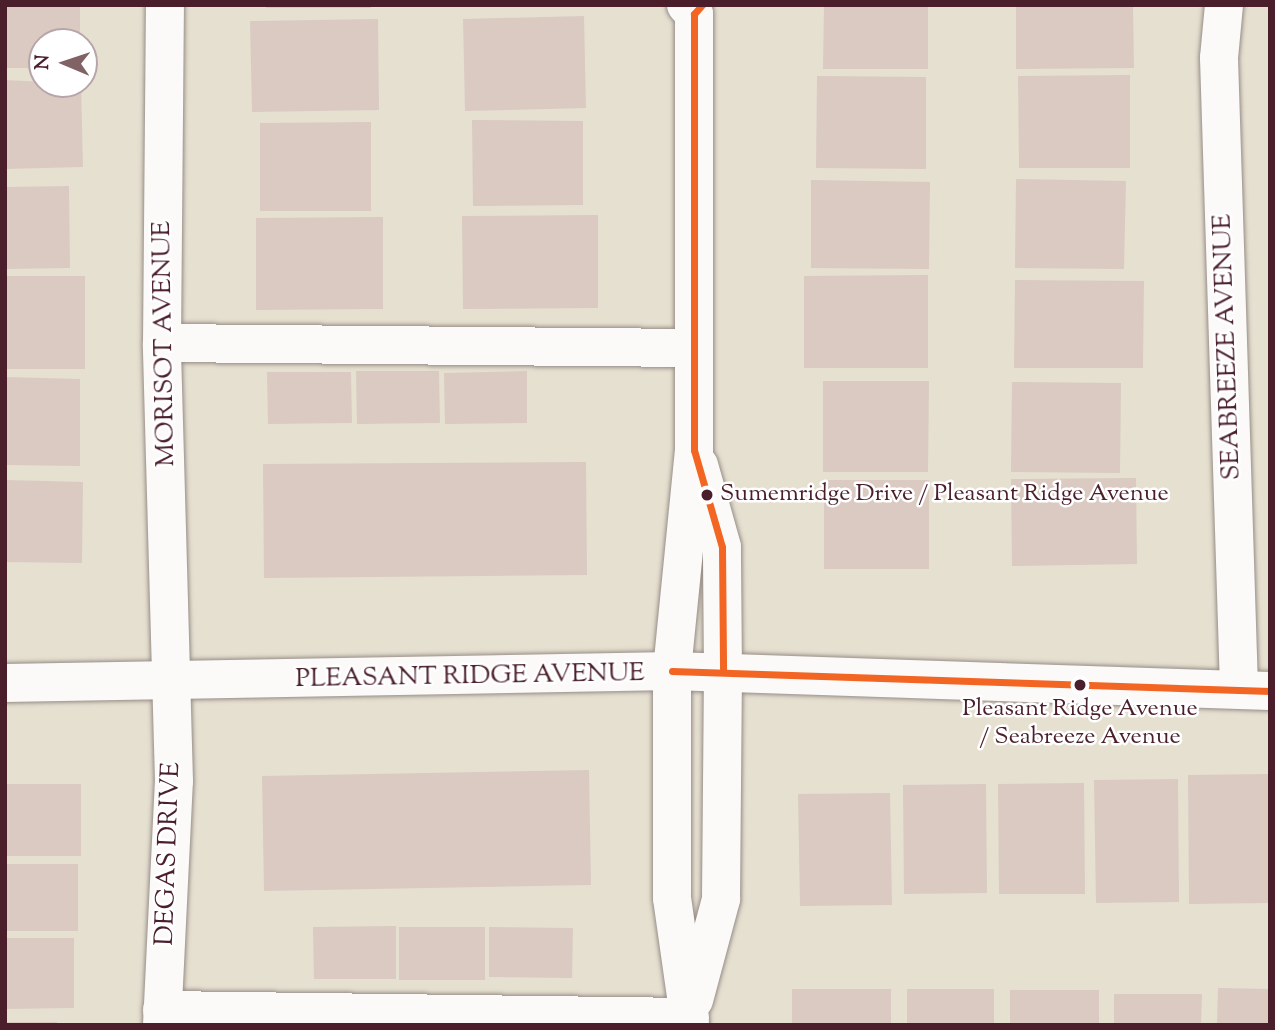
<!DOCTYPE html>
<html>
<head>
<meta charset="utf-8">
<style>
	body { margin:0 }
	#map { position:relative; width:1275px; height:1030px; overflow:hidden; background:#e6e0d1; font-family:"Sorts Mill Goudy",serif }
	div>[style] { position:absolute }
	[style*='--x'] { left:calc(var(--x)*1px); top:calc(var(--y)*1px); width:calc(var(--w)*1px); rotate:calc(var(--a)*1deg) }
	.building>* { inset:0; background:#dacac1 }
	.roads { filter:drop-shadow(0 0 2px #978d87) drop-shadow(0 0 2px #978d87) }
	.minor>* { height:38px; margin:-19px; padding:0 19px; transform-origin:19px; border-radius:19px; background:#fbfaf8 }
	.bus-1>* { height:7px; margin:-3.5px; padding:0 3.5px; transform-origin:3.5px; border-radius:3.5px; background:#f26522 }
	.dots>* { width:19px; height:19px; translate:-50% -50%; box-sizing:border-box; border:4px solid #fff; border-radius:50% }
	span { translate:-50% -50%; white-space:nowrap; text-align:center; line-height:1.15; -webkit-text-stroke:5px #fff; paint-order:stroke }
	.bus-label { font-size:24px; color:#4a1f2b }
	.left { translate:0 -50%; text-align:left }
	.street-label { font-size:26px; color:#4a1f2b }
	.frame { position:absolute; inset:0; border:7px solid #4a1f2b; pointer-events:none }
	.north { position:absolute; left:28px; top:28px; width:70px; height:70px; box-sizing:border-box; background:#fff; border:2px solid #b7a5aa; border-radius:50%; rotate:272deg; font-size:19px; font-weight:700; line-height:28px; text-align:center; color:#4a1f2b }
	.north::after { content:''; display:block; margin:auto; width:24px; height:32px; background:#816365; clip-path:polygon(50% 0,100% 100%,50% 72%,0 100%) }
</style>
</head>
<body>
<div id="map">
	<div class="building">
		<i style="clip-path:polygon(5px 5px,80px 5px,80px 42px,42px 42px,42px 68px,5px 68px)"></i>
		<i style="clip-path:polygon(266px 5px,371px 5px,371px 8px,266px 8px)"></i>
		<i style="clip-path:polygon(824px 5px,928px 5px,928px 69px,823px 69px)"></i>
		<i style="clip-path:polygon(1016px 5px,1133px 5px,1134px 68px,1016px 69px)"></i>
		<i style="clip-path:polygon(584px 16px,586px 108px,465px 111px,463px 19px)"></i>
		<i style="clip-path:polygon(378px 19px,379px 110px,252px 112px,250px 21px)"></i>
		<i style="clip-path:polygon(1130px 75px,1130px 168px,1019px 168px,1018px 76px)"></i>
		<i style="clip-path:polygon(817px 76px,926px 77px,926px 169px,816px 168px)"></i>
		<i style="clip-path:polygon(5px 80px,81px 84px,83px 167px,5px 169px)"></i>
		<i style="clip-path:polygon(472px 120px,583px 121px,583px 205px,473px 206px)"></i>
		<i style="clip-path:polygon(371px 122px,371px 211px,260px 211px,260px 123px)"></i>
		<i style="clip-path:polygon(1016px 179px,1126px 181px,1124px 269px,1015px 268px)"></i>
		<i style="clip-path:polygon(811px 180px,930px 182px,929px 269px,811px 268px)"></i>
		<i style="clip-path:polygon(69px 186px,70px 268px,5px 269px,5px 187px)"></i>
		<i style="clip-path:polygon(598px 215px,598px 308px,463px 309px,462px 216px)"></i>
		<i style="clip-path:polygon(383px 217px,383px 309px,256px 310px,256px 218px)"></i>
		<i style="clip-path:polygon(928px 275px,928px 368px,804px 368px,804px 276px)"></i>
		<i style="clip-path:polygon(5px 276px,85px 276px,85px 369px,5px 369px)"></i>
		<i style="clip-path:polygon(1015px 280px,1144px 281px,1143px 368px,1014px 368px)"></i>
		<i style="clip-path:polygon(356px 371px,439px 371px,440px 423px,357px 424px)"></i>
		<i style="clip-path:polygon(527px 371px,527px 423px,445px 424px,444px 373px)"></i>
		<i style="clip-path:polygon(267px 372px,351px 372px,352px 423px,268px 424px)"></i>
		<i style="clip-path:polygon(5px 377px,80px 379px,80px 466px,5px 465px)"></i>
		<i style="clip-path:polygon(823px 381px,929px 381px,928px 472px,823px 472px)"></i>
		<i style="clip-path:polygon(1012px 382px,1121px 383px,1120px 473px,1011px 472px)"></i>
		<i style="clip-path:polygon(586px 462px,587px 575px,264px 578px,263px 464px)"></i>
		<i style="clip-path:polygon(1136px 478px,1137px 564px,1012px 566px,1011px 479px)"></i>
		<i style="clip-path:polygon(5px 480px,83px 482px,82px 563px,5px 562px)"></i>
		<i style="clip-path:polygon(824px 480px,929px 480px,929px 569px,824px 569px)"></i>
		<i style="clip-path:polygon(589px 770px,591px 885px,264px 891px,262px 776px)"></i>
		<i style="clip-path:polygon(1270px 774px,1270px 903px,1189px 904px,1188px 775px)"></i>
		<i style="clip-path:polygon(1178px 779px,1179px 902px,1096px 903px,1094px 780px)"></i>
		<i style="clip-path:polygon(1084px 783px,1085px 894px,999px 894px,998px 784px)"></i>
		<i style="clip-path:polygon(5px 784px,81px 784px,81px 856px,5px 856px)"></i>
		<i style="clip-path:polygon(986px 784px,987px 893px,904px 894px,903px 785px)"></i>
		<i style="clip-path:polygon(890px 793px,892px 905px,800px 906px,798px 794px)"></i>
		<i style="clip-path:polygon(5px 864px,78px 864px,78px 931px,5px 931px)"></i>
		<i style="clip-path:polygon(396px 926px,396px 979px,314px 979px,313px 927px)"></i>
		<i style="clip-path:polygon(399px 927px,485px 927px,485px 980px,399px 980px)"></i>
		<i style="clip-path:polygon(489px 927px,573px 928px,572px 978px,489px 977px)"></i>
		<i style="clip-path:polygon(5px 938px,74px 938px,74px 1008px,5px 1009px)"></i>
		<i style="clip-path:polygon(1218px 988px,1270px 989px,1270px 1025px,1217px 1025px)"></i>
		<i style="clip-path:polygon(792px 989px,891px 989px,891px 1025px,792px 1025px)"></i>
		<i style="clip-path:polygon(907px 989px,994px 989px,994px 1025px,907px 1025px)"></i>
		<i style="clip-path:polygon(1010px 990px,1099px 990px,1099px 1025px,1010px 1025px)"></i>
		<i style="clip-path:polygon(1114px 994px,1202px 994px,1201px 1025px,1114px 1025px)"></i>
		<i style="clip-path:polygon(5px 1022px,57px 1022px,57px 1025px,5px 1025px)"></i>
	</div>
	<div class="roads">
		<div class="minor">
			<i style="--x:686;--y:5;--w:12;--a:48"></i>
			<i style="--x:694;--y:14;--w:436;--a:90"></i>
			<i style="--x:694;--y:450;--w:222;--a:95.7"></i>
			<i style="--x:672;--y:671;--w:227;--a:90"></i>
			<i style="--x:672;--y:898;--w:128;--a:81.9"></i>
			<i style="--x:1224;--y:5;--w:53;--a:95.4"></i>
			<i style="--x:1219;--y:58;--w:631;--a:88.18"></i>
			<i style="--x:162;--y:343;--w:531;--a:0.54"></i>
			<i style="--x:5;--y:683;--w:667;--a:-1.03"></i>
			<i style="--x:672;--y:671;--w:598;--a:1.92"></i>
			<i style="--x:694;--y:1000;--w:105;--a:-75"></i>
			<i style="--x:721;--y:899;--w:227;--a:-89.5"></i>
			<i style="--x:723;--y:672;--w:125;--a:-90.5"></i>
			<i style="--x:722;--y:547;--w:85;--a:-105.7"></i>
			<i style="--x:162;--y:1010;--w:528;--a:0.76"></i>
			<i style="--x:162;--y:1025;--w:244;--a:-87.2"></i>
			<i style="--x:174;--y:781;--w:438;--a:-91.6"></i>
			<i style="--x:162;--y:343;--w:338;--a:-89.5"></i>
		</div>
	</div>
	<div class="bus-1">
		<i style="--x:702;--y:5;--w:12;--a:132"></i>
		<i style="--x:694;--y:14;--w:436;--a:90"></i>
		<i style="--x:694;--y:450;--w:101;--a:73.9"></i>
		<i style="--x:722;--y:547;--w:125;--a:89.5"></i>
		<i style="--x:672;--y:671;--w:598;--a:1.92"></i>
	</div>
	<div class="dots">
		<i style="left:707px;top:495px;background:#4a1f2b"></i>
		<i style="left:1080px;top:685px;background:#4a1f2b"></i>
	</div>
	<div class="bus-label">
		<span class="left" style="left:720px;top:495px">Sumemridge Drive / Pleasant Ridge Avenue</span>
		<span style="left:1080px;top:724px">Pleasant Ridge Avenue<br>/ Seabreeze Avenue</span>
	</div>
	<div class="street-label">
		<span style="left:165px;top:344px;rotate:-91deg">MORISOT AVENUE</span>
		<span style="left:1228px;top:347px;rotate:-92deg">SEABREEZE AVENUE</span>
		<span style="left:470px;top:677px;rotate:-1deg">PLEASANT RIDGE AVENUE</span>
		<span style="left:169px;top:854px;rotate:-88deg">DEGAS DRIVE</span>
	</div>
	<div class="frame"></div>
	<div class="north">N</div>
</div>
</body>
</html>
